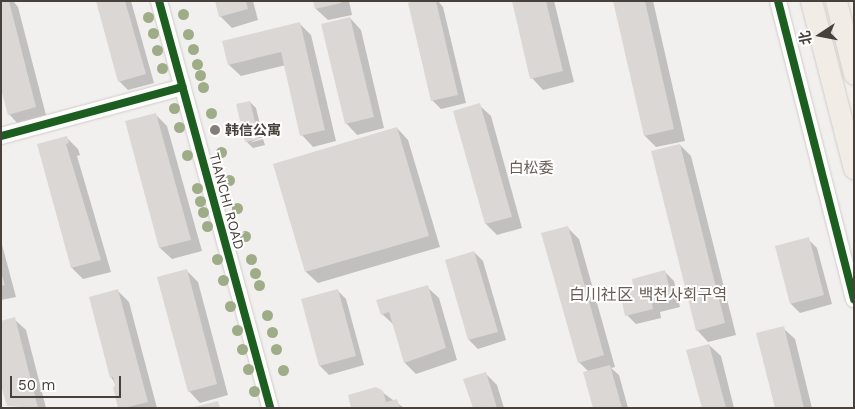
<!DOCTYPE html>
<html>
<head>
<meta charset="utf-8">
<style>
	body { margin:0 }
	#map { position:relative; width:855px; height:409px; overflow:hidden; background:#f2f0ee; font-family:"Work Sans","Noto Sans SC","Noto Sans KR",sans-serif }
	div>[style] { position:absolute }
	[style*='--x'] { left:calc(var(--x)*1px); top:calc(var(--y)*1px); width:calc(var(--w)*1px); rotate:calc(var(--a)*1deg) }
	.shadow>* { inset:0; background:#0003 }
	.building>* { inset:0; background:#dad7d5 }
	.roads { filter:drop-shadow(0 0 1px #cfccca) drop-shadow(0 0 1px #cfccca) }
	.minor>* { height:16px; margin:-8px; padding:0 8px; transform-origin:8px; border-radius:8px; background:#fdfdfc }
	.major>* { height:21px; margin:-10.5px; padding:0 10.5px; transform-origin:10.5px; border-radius:10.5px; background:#f1ece6 }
	.cycleway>* { height:8px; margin:-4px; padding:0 4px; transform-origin:4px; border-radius:4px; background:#1b5e20 }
	.trees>* { width:11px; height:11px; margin:-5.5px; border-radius:50%; background:#9eac87 }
	.dots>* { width:14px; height:14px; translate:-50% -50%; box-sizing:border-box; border:2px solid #fff; border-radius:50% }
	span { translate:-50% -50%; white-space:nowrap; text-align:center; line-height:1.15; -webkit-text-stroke:4px #fff; paint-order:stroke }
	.poi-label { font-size:14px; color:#48403a; font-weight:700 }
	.left { translate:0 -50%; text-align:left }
	.street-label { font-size:14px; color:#48403a }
	.neighbourhood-label { font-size:15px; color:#6a5c53 }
	.quarter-label { font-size:16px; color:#6a5c53 }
	.frame { position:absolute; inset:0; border:2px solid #48403a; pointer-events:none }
	.north { position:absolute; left:795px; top:10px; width:50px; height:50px; -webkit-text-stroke:4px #fff; paint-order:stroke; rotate:259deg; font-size:14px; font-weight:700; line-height:20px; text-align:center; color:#48403a }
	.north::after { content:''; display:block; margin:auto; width:18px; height:22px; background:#48403a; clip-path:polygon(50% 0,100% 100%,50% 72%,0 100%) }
	.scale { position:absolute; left:10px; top:376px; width:111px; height:22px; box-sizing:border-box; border:2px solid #48403a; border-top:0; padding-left:6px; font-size:15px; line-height:18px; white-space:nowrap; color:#48403a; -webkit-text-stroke:4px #fff; paint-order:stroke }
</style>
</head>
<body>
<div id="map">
	<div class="shadow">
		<i style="clip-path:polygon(1px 1px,13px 1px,18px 7px,47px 119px,20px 126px,9px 114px)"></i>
		<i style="clip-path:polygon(97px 1px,131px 1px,154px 83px,128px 90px,119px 81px)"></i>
		<i style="clip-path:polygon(216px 1px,253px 1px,258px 20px,232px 28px,220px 16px)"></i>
		<i style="clip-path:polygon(315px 1px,349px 1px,352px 15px,328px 20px,316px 9px)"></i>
		<i style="clip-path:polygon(420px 1px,438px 1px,443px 7px,466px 103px,441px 109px,432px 100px)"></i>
		<i style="clip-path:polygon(513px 1px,554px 1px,574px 82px,543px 90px,532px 78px)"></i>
		<i style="clip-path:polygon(615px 1px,653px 1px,685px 141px,656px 147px,645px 136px)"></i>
		<i style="clip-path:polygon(350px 18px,361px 30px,384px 128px,357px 135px,346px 123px)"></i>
		<i style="clip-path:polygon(300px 24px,311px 35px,336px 141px,313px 147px,302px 135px,286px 65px,241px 76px,229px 65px,224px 42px)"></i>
		<i style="clip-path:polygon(250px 102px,256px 108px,263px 137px,249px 143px,263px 139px,265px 145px,253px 148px,247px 142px,238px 105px)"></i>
		<i style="clip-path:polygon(479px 105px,491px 116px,522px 228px,497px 235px,486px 224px,454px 112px)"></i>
		<i style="clip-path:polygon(155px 114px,167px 126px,202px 251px,172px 259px,160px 248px)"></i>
		<i style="clip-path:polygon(397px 128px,408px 140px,440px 247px,318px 283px,306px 272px,275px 164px)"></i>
		<i style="clip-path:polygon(67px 138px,78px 149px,80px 155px,77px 156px,111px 272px,83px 279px,72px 268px,39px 145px)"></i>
		<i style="clip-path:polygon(680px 145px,691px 156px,736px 335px,708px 342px,697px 330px)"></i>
		<i style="clip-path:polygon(567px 227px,579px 239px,615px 367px,611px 368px,619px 375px,628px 408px,594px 408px,589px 372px,579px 362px)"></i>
		<i style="clip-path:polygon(808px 239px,817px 248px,832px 304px,800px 313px,791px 304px)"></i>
		<i style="clip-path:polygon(1px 241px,16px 297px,1px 300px)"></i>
		<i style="clip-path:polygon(474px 252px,483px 261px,506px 340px,478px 349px,469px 340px)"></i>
		<i style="clip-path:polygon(186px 270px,198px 282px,228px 395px,200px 403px,189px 391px)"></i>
		<i style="clip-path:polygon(665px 272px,674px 281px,680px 307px,660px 312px,661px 318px,636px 324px,627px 315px)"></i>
		<i style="clip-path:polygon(427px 287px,439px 298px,457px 360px,416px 374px,405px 363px,394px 325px,382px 314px)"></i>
		<i style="clip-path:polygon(337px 290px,346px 299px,364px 365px,329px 375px,320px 366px)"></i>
		<i style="clip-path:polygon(118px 291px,129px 302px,157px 408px,119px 408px,117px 387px,111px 377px)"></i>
		<i style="clip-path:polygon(14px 319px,26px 330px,46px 408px,8px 405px)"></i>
		<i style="clip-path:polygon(783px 328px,795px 339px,812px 408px,776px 408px)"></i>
		<i style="clip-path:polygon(709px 345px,721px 356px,734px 408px,703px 408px)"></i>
		<i style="clip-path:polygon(485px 373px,497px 385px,504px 408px,474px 408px)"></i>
		<i style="clip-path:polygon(382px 392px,404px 408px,352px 408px)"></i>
	</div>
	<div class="building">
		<i style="clip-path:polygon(1px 1px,9px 1px,36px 107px,8px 115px,1px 89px)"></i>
		<i style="clip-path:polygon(96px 1px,125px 1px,146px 74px,118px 82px)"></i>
		<i style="clip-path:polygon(215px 1px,246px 1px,248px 9px,219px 17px)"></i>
		<i style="clip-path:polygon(313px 1px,341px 1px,341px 3px,315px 9px)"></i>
		<i style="clip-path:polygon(414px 1px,436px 1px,458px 95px,431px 101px,408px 3px)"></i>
		<i style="clip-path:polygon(512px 1px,546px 1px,563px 71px,530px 79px)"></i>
		<i style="clip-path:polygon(613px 1px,645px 1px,674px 129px,644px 136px)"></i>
		<i style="clip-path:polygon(350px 17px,374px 117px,345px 124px,321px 24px)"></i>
		<i style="clip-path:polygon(300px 22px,325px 130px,300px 136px,281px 52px,228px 65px,222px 41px)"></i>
		<i style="clip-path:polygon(250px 101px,259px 139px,245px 142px,236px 104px)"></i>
		<i style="clip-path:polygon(480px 103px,512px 217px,485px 224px,453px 111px)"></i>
		<i style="clip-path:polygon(156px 113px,191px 240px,159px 248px,125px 121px)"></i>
		<i style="clip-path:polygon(397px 127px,429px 236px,305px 272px,273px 164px)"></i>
		<i style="clip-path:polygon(67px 136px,69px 143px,66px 144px,101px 260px,71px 268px,37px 144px)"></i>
		<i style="clip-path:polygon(680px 144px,725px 323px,696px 331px,651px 151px)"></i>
		<i style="clip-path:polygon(568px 226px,604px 355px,578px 363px,541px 233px)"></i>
		<i style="clip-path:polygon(809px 237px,824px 295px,790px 304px,775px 246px)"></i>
		<i style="clip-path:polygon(474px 251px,498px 332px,468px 340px,445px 260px)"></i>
		<i style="clip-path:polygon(187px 269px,217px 384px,188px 392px,157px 277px)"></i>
		<i style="clip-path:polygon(665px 270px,672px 298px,652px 303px,653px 309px,625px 316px,619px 289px,633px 285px,632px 279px)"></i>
		<i style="clip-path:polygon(1px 273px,5px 285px,1px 286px)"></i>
		<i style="clip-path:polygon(428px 285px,446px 348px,404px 363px,389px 312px,381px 315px,376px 300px)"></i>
		<i style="clip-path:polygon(118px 289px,148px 402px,124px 408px,118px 408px,113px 387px,115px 386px,113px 377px,110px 378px,89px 297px)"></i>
		<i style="clip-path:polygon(338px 289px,356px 356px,319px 366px,301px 299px)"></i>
		<i style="clip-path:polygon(15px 317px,38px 408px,7px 406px,1px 385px,1px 321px)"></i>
		<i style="clip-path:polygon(784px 326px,804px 408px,775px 408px,756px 333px)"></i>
		<i style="clip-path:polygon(709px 344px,726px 408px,702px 408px,686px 350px)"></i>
		<i style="clip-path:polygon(610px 365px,622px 408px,593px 408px,583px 372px)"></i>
		<i style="clip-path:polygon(486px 372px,497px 408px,473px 408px,463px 379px)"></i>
		<i style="clip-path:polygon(376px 387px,383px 391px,386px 402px,397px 399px,400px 408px,351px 408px,348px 395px)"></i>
		<i style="clip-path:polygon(218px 401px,220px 408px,194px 408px,194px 407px)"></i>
	</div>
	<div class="roads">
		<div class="minor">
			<i style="--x:159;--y:1;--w:422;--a:74.7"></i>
			<i style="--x:778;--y:1;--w:308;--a:75.7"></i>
			<i style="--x:1;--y:136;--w:188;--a:-15.1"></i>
		</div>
		<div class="major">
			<i style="--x:811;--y:1;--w:173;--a:75.6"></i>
			<i style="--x:836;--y:1;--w:75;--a:76.1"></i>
		</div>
	</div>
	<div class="cycleway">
		<i style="--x:159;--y:1;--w:422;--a:74.7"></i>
		<i style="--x:778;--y:1;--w:308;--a:75.7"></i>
		<i style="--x:1;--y:136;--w:188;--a:-15.1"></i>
	</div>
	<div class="trees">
		<i style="left:183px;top:14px"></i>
		<i style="left:148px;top:17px"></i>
		<i style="left:153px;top:33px"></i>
		<i style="left:188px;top:34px"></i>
		<i style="left:193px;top:49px"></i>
		<i style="left:157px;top:50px"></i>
		<i style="left:197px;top:64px"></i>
		<i style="left:162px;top:68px"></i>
		<i style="left:200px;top:75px"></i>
		<i style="left:203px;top:87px"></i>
		<i style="left:174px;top:108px"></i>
		<i style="left:211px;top:113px"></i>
		<i style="left:179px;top:127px"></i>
		<i style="left:221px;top:152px"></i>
		<i style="left:187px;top:155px"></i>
		<i style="left:229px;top:180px"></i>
		<i style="left:197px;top:188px"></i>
		<i style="left:200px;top:201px"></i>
		<i style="left:237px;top:208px"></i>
		<i style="left:203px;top:212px"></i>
		<i style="left:207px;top:226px"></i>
		<i style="left:245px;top:236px"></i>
		<i style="left:217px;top:259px"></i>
		<i style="left:251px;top:259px"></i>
		<i style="left:255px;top:273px"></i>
		<i style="left:223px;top:280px"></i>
		<i style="left:259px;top:285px"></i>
		<i style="left:230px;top:306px"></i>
		<i style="left:267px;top:315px"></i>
		<i style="left:237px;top:330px"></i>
		<i style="left:272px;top:332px"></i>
		<i style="left:242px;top:349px"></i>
		<i style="left:276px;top:349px"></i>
		<i style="left:248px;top:369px"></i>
		<i style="left:283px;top:370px"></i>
		<i style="left:254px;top:391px"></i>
	</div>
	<div class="dots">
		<i style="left:215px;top:130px;background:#847e79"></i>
	</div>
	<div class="poi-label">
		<span class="left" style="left:225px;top:130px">韩信公寓</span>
	</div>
	<div class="street-label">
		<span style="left:227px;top:201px;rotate:75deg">TIANCHI ROAD</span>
	</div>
	<div class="neighbourhood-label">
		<span style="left:531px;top:169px">白松委</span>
	</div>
	<div class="quarter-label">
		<span style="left:648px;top:295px">白川社区 백천사회구역</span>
	</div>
	<div class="frame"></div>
	<div class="north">北</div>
	<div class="scale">50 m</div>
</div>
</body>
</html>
